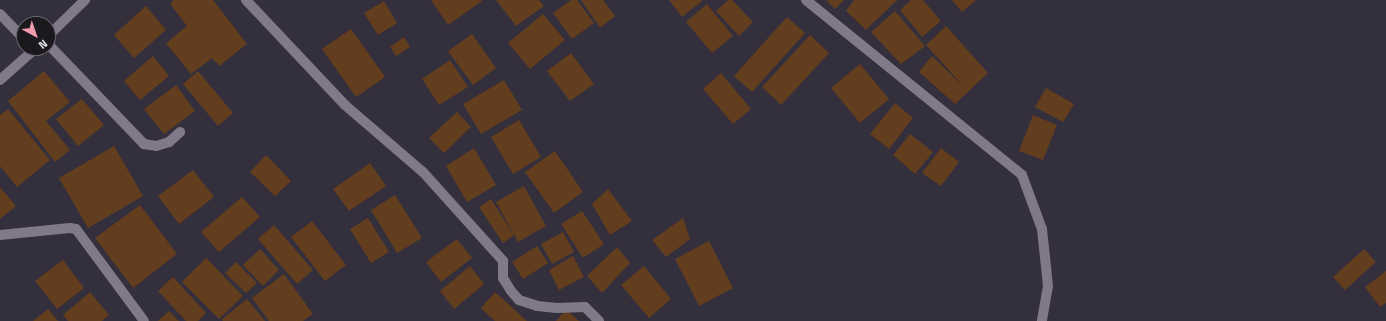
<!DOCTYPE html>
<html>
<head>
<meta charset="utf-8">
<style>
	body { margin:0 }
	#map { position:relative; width:1386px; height:321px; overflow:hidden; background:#342f3c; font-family:"Titillium Web",sans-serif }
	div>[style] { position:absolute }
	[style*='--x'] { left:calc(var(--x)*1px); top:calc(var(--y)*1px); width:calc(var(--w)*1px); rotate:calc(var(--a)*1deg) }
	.building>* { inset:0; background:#623d1e }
	.minor>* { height:10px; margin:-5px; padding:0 5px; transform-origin:5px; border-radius:5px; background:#7f7989 }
	.tertiary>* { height:10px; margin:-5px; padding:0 5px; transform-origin:5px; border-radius:5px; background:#7f7989 }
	span { translate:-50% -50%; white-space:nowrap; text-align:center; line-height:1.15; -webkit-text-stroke:3px #1b181e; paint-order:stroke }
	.north { position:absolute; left:16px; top:16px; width:40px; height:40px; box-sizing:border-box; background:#1b181e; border:1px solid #6c6970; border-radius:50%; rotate:140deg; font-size:11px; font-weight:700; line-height:16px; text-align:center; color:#e6e2eb }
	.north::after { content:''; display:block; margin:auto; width:14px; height:18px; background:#f29aae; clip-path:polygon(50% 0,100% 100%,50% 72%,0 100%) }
</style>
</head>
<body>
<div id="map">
	<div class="building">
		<i style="clip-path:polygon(174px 0,213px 0,247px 44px,219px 66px,212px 58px,191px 74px,166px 43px,187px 26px,170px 4px)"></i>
		<i style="clip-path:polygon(431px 0,481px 0,482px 1px,448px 25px)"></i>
		<i style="clip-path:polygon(496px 0,539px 0,544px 6px,516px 26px)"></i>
		<i style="clip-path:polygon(571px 0,577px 0,594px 23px,572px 39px,553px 13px)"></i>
		<i style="clip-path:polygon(581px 0,603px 0,615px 16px,600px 28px)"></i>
		<i style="clip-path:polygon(669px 0,701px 0,702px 1px,682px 17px)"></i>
		<i style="clip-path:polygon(728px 0,732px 0,753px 22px,739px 36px,716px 11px)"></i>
		<i style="clip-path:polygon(826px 0,844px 0,835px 9px)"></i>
		<i style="clip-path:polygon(854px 0,897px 0,866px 30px,846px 11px)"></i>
		<i style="clip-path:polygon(911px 0,923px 0,941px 21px,922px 37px,900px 10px)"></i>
		<i style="clip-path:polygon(952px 0,976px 0,962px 12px)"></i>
		<i style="clip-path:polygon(384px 1px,397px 23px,378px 35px,364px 13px)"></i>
		<i style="clip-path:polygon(707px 4px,733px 36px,712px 53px,686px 22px)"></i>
		<i style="clip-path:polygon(146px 6px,166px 30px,134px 58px,114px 35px)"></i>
		<i style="clip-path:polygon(895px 11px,925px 46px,901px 64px,871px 32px)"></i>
		<i style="clip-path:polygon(543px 14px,565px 40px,530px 69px,508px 43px)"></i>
		<i style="clip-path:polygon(787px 17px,805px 33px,752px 92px,734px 76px)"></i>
		<i style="clip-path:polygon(946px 26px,988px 73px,955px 104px,919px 72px,932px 56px,965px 88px,926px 45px)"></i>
		<i style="clip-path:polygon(351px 29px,385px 77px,356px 97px,322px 49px)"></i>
		<i style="clip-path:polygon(472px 34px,496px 68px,473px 85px,448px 51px)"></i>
		<i style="clip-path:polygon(810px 35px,829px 53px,781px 105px,762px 87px)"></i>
		<i style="clip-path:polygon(404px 37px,410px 47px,396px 56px,390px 47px)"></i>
		<i style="clip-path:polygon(571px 53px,594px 84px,570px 101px,547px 71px)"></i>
		<i style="clip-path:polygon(153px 56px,169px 76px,140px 100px,124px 81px)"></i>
		<i style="clip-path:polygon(450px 60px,468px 87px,439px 105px,422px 79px)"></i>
		<i style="clip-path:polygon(860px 64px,889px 99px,860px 123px,831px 88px)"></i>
		<i style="clip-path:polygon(44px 71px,70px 102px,46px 121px,70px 150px,55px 162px,8px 101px)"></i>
		<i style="clip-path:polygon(198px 71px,233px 113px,218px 126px,183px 84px)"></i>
		<i style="clip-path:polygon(721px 73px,751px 109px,733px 124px,703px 89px)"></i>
		<i style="clip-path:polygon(504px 80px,522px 110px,481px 134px,463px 104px)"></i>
		<i style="clip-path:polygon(176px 85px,195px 111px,164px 134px,144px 109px)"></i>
		<i style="clip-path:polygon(1046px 88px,1074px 104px,1063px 122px,1035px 107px)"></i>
		<i style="clip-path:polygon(82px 99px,104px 125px,78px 146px,56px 119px)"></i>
		<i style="clip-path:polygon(895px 103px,913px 118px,889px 149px,870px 134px)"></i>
		<i style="clip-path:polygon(8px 109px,50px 160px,17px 187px,0 166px,0 115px)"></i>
		<i style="clip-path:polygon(457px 112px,471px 127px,444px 153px,429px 138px)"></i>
		<i style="clip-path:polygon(1033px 115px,1057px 125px,1043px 160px,1019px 151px)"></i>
		<i style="clip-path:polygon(519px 120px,541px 157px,513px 174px,491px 137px)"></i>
		<i style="clip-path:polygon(910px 134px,933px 152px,915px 174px,893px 155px)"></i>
		<i style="clip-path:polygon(114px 146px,143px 196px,88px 228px,59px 178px)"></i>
		<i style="clip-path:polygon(474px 148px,496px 185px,467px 202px,446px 166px)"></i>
		<i style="clip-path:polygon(941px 148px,959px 162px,941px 186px,922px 173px)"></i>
		<i style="clip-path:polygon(555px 151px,583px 192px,554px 213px,525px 172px)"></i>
		<i style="clip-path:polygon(266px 155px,291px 181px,275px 196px,250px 172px)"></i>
		<i style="clip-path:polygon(370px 163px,386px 186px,349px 211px,333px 189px)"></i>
		<i style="clip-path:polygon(193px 170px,214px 197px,179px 224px,158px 196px)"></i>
		<i style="clip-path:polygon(524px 186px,546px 226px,518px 242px,496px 202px)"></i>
		<i style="clip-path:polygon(0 187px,16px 206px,0 219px)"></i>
		<i style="clip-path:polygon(608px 189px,632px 221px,610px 235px,592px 204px)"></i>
		<i style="clip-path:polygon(395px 195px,422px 238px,397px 253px,371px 210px)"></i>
		<i style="clip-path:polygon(242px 197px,260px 217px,219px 252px,201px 232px)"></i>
		<i style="clip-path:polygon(491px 199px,514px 235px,503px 243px,479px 207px)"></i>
		<i style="clip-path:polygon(140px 205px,177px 254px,133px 288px,95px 238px)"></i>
		<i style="clip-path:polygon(582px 211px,604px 244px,583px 258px,561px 224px)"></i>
		<i style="clip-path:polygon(368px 218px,389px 252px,371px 263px,350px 229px)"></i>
		<i style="clip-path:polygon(683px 218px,690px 239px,666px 257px,652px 240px)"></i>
		<i style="clip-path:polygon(312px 221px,346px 265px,325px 281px,291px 237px)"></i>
		<i style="clip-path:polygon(274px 225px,313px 270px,297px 284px,258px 239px)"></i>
		<i style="clip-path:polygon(563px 232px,574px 252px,552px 264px,541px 244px)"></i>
		<i style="clip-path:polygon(457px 239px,472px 258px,441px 282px,426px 262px)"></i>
		<i style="clip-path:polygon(709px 241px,733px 288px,699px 306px,675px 259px)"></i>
		<i style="clip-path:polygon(537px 246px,548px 263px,523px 279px,512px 262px)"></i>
		<i style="clip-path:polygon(617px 247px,630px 263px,602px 293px,587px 276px)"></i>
		<i style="clip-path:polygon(260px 249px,279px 270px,263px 286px,243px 265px)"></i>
		<i style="clip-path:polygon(1364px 249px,1376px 262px,1345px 290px,1333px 277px)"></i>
		<i style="clip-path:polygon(573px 256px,584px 277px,559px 290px,549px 270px)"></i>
		<i style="clip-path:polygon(206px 258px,243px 296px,219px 319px,182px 282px)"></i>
		<i style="clip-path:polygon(63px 260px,84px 288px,57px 309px,35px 281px)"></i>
		<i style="clip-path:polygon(236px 262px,257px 283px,246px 293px,225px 273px)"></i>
		<i style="clip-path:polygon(470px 266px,484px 284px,454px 309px,440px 291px)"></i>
		<i style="clip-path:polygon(644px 266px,671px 299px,649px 318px,621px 285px)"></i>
		<i style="clip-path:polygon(1386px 271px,1386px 303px,1380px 307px,1365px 287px)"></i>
		<i style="clip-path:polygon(284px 274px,313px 314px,303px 321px,269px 321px,252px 298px)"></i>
		<i style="clip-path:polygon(173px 277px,206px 313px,198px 321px,186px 321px,158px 291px)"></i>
		<i style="clip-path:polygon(90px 292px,109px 315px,102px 321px,68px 321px,63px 315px)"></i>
		<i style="clip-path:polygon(495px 292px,527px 321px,495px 321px,481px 308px)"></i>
		<i style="clip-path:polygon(247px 299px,265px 321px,223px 321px,222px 319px)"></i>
		<i style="clip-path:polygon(48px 309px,58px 321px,33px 321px)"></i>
		<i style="clip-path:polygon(566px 309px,579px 321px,556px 321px)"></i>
		<i style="clip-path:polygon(169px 311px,179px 321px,158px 321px)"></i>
	</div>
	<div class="minor">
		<i style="--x:246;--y:0;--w:144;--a:46.7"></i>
		<i style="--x:345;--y:105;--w:103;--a:40.7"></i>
		<i style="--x:423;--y:172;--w:120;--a:48"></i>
		<i style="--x:503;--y:261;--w:17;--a:90"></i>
		<i style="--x:503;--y:278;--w:15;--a:58"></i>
		<i style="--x:511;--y:291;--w:12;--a:48"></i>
		<i style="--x:519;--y:300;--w:19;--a:18"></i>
		<i style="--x:537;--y:306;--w:20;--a:6"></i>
		<i style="--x:557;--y:308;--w:28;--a:-2"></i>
		<i style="--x:585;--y:307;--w:20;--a:45"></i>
		<i style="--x:806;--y:0;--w:278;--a:39"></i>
		<i style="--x:1022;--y:175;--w:58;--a:69.7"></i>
		<i style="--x:1042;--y:229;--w:57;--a:84"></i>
		<i style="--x:1048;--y:286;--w:36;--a:100"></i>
		<i style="--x:0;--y:14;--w:35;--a:46"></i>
		<i style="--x:48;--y:44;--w:139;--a:46.2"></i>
		<i style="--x:144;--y:144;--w:12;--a:9"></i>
		<i style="--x:156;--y:146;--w:14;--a:-17"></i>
		<i style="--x:169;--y:142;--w:15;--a:-42"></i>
		<i style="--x:0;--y:235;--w:70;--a:-5.7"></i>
		<i style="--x:70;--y:228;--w:6;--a:9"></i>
		<i style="--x:76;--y:229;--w:114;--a:53.5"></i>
	</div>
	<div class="tertiary">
		<i style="--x:48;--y:36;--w:52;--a:-44.2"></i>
		<i style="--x:0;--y:80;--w:48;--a:-41.6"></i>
	</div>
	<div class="north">N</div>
</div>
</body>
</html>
